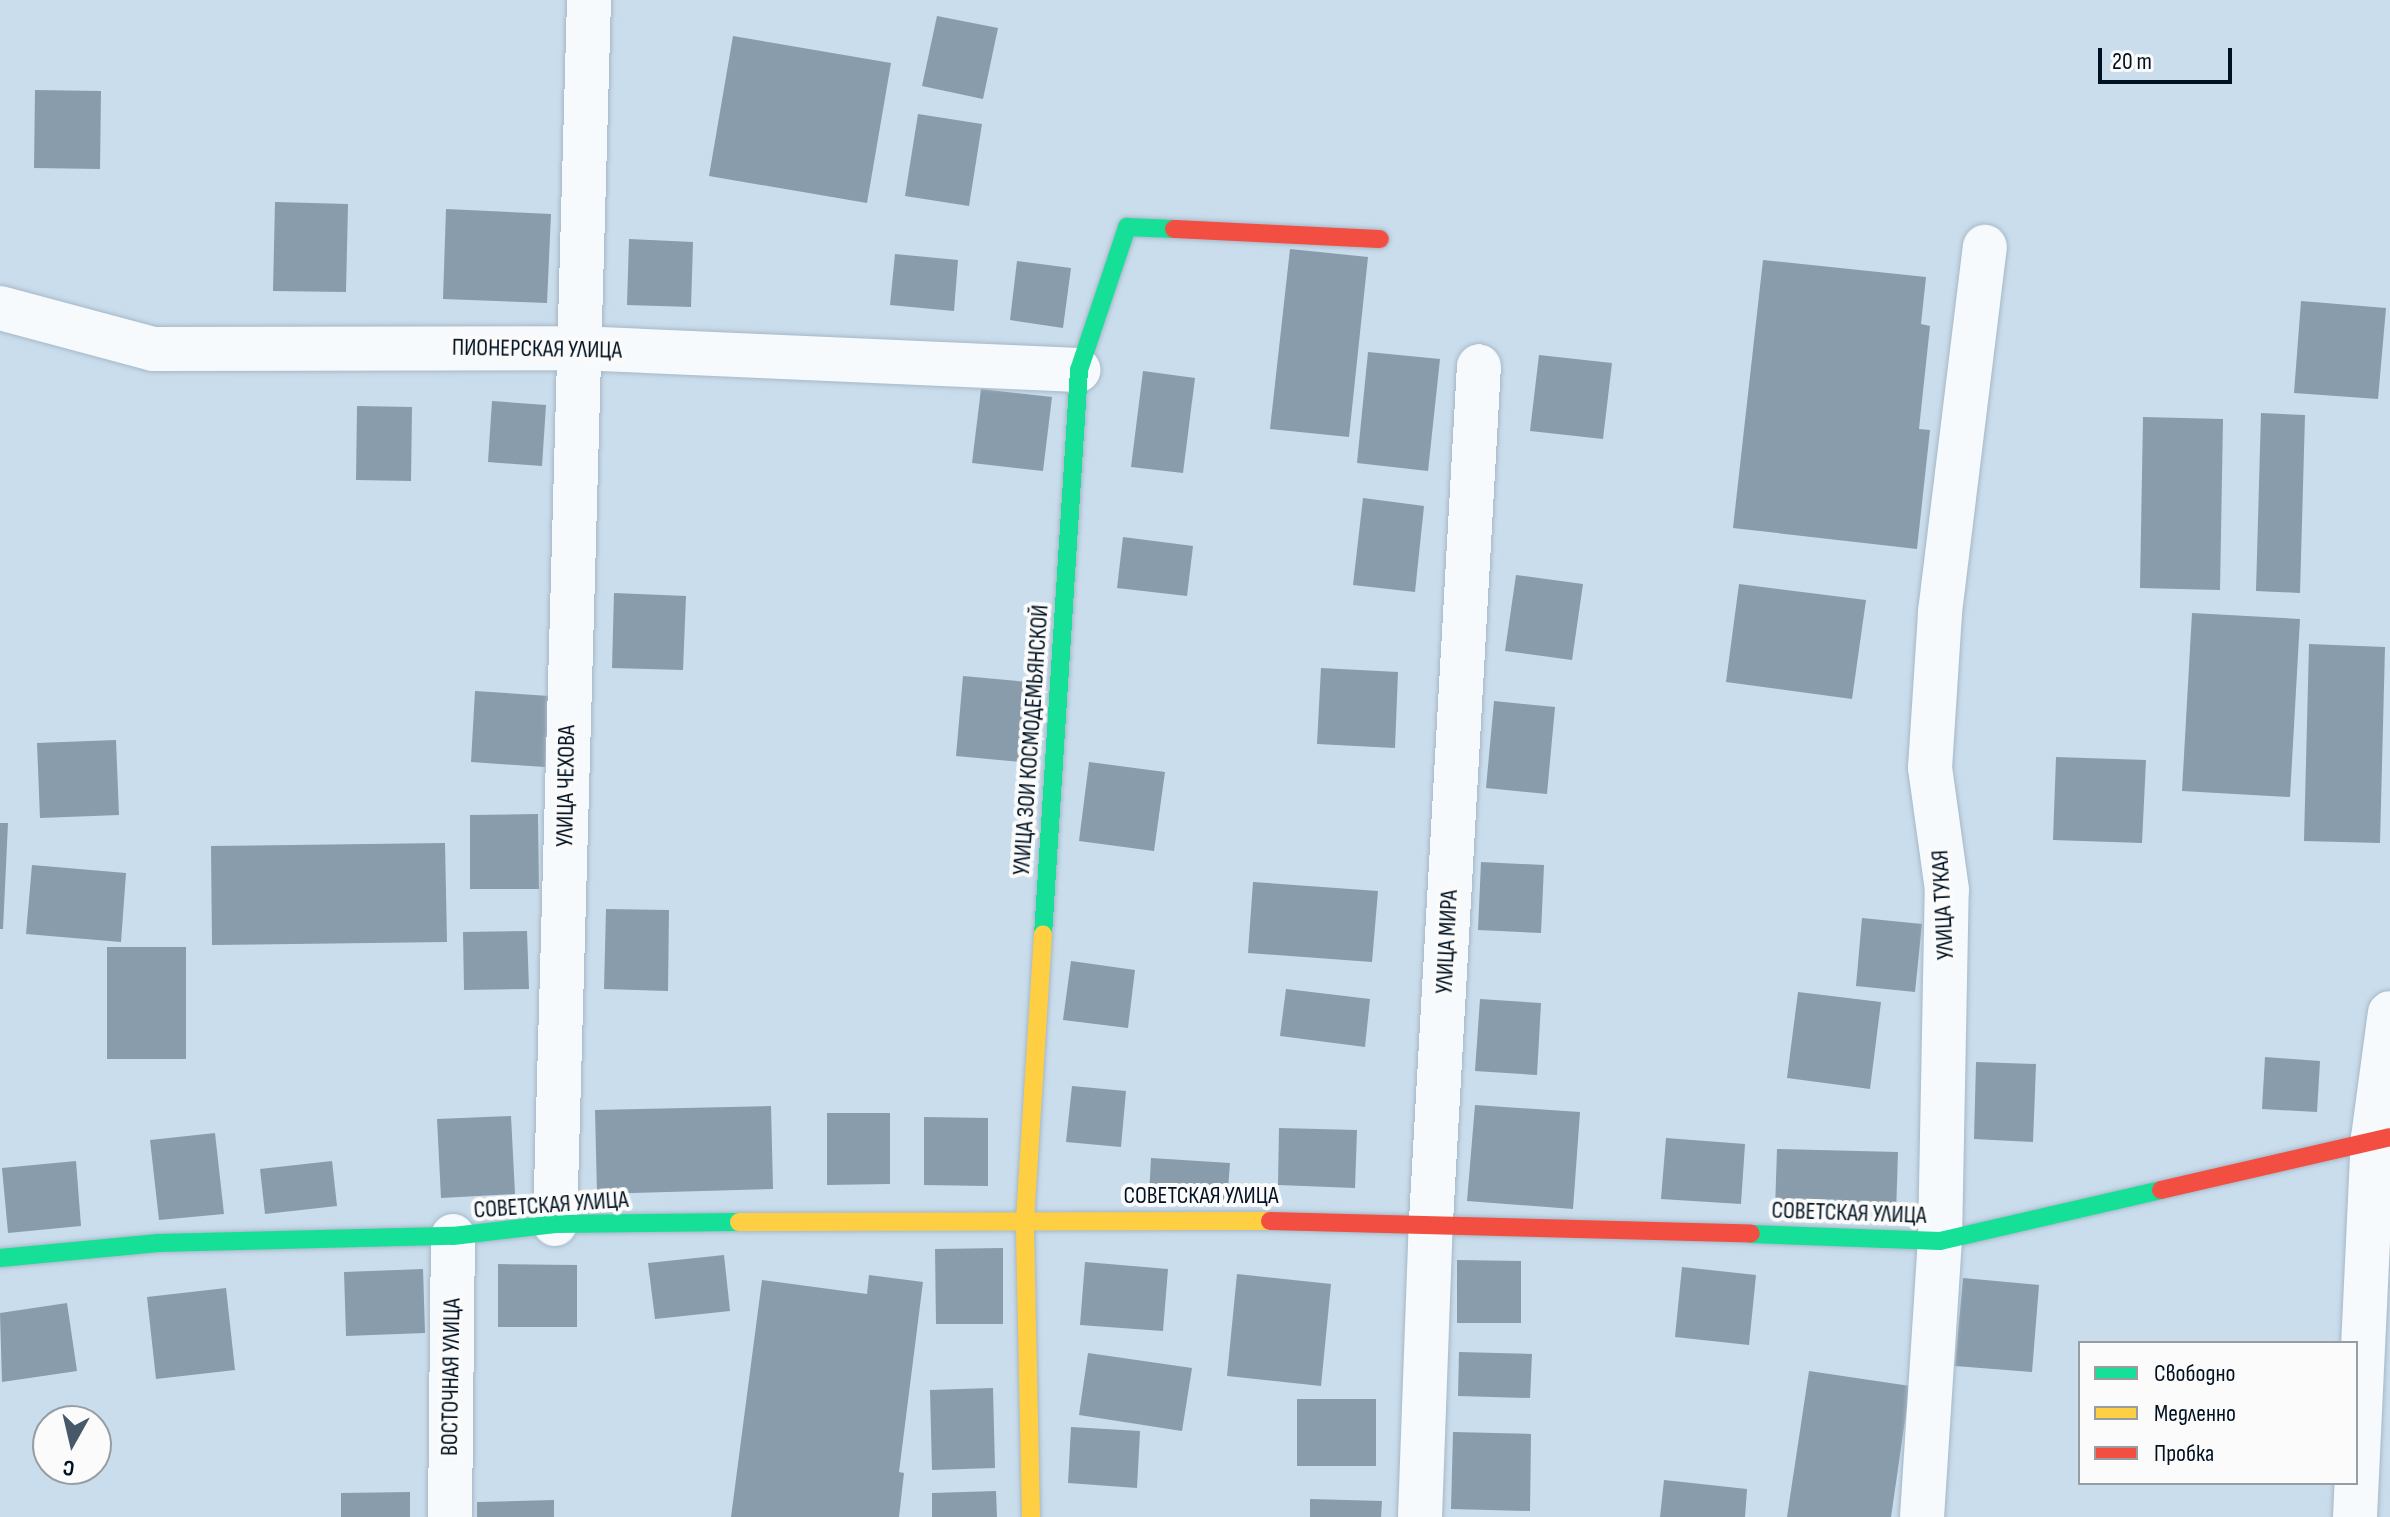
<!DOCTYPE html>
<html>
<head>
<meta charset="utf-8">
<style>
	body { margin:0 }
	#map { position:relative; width:2390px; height:1517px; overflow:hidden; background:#caddec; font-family:"Sofia Sans Condensed",sans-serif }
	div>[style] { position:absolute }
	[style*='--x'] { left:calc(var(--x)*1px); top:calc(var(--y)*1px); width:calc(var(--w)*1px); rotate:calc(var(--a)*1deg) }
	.building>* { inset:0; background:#899cab }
	.roads { filter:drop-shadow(0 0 2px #a5b8c8) drop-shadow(0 0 2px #a5b8c8) }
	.street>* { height:44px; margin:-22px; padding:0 22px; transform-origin:22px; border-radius:22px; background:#f7fafc }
	.fast>* { height:18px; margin:-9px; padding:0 9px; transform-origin:9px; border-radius:9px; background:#16e098 }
	.slow>* { height:18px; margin:-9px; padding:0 9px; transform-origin:9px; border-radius:9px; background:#ffcf43 }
	.jam>* { height:18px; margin:-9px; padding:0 9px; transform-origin:9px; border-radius:9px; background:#f24e42 }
	span { translate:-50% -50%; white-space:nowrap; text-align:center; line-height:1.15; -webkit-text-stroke:8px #fafbfa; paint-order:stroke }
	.street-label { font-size:24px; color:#001121 }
	.legend { position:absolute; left:2078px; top:1341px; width:280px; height:144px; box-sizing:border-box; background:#fafbfa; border:2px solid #969da3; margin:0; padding:10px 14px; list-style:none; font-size:24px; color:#001121 }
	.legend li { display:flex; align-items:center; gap:16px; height:40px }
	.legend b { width:40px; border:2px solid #969da3 }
	.north { position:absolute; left:32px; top:1405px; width:80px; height:80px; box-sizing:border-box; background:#fafbfa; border:2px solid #969da3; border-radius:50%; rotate:188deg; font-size:22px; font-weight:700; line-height:32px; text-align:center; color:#001121 }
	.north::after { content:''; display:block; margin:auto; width:28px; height:36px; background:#475868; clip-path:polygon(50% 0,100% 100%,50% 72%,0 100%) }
	.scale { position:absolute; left:2098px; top:48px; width:134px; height:36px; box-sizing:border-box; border:4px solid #001121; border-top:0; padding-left:10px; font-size:24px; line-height:28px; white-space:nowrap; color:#001121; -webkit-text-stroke:6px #fafbfa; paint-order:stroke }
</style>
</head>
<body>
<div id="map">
	<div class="building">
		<i style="clip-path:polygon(937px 16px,998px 28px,983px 99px,922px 86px)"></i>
		<i style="clip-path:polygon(733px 36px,891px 63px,867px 203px,709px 176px)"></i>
		<i style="clip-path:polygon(35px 90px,101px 91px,100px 169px,34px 168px)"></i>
		<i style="clip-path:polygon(918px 114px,982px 124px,969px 206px,905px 196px)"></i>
		<i style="clip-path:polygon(275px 202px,348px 204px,346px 292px,273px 291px)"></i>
		<i style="clip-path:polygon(446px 209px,551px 214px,547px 303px,443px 299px)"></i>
		<i style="clip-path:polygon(629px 239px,693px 242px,691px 307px,627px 305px)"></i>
		<i style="clip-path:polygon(1290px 249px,1368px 257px,1349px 437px,1270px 429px)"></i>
		<i style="clip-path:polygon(895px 254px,958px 260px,954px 311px,890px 305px)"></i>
		<i style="clip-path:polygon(1763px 260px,1926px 277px,1921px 324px,1930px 326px,1919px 429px,1930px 430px,1917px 549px,1733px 528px)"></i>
		<i style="clip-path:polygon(1017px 261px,1071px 268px,1063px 328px,1010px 320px)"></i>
		<i style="clip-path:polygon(2301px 301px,2386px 308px,2378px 399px,2294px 393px)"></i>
		<i style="clip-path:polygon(1368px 352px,1440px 359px,1428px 471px,1357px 463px)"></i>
		<i style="clip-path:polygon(1539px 355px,1612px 363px,1603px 439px,1530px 431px)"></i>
		<i style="clip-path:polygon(1143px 371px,1195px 378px,1183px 473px,1131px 467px)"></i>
		<i style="clip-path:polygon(981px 389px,1052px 397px,1043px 471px,972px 463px)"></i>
		<i style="clip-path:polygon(492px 401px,546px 405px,542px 466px,488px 462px)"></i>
		<i style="clip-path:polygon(357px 406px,412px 407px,411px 481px,356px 480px)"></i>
		<i style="clip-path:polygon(2261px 413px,2305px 415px,2300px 593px,2256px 591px)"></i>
		<i style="clip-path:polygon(2143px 417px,2223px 419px,2220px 590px,2140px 588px)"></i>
		<i style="clip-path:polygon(1363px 498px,1424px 506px,1415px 592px,1353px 585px)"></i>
		<i style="clip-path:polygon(1123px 537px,1193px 546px,1187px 596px,1117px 588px)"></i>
		<i style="clip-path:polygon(1516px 575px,1583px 584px,1572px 660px,1505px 651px)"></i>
		<i style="clip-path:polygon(1739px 584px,1866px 600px,1852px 699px,1726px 682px)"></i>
		<i style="clip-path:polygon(614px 593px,686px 596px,683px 670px,612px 668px)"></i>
		<i style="clip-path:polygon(2192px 613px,2300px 619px,2290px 797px,2182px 791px)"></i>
		<i style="clip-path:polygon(2309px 644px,2385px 647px,2380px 843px,2304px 841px)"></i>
		<i style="clip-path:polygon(1321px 668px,1398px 672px,1395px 748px,1317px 744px)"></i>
		<i style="clip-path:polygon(963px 676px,1028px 682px,1020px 762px,956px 756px)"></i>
		<i style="clip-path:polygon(475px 691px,549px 696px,545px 767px,471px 762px)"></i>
		<i style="clip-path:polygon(1494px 701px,1555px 707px,1547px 794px,1486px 788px)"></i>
		<i style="clip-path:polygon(116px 740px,119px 815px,40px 818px,37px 743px)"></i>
		<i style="clip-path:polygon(2056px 757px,2146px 760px,2142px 843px,2053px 840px)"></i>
		<i style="clip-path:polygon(1089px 762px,1165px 772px,1154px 851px,1079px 841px)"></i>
		<i style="clip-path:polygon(538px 814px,539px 889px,470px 889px,470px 815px)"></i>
		<i style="clip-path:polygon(0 823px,8px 823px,3px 929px,0 929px)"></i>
		<i style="clip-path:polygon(445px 843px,447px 942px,212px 945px,211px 846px)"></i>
		<i style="clip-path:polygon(1481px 862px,1544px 865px,1541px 933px,1478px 930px)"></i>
		<i style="clip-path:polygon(32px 865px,126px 873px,121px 942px,26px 934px)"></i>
		<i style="clip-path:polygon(1253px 882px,1378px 891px,1372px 962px,1248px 953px)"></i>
		<i style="clip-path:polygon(606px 909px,669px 910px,668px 991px,604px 989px)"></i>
		<i style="clip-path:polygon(1862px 918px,1922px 924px,1915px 992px,1856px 986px)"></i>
		<i style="clip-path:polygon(527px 931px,529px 989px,464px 990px,463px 932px)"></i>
		<i style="clip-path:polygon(107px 947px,186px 947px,186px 1059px,107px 1059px)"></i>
		<i style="clip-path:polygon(1071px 961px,1135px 970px,1128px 1028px,1063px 1020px)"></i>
		<i style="clip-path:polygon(1286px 989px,1370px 999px,1365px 1047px,1280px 1036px)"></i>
		<i style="clip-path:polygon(1798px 992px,1881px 1002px,1870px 1089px,1787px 1078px)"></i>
		<i style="clip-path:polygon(1480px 999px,1541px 1003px,1537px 1075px,1475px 1071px)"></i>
		<i style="clip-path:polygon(2265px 1057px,2320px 1061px,2317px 1112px,2262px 1109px)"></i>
		<i style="clip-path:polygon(1976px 1062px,2036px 1064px,2033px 1142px,1974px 1139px)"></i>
		<i style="clip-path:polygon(1072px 1086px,1126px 1091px,1121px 1147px,1066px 1142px)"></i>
		<i style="clip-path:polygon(1475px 1105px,1580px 1112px,1573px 1209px,1467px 1201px)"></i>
		<i style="clip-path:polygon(771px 1106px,773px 1189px,597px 1194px,595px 1110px)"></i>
		<i style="clip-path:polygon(827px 1113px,890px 1113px,890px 1184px,827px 1185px)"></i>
		<i style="clip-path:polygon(511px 1116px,515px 1194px,441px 1198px,437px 1119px)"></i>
		<i style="clip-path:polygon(924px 1117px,988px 1118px,988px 1186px,924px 1185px)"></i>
		<i style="clip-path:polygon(1279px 1128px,1357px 1130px,1355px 1188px,1278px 1185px)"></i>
		<i style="clip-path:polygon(215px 1133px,224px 1214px,159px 1220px,150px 1140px)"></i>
		<i style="clip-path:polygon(1666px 1138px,1745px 1144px,1741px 1204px,1661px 1199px)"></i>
		<i style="clip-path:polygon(1777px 1149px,1898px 1152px,1896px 1214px,1775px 1210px)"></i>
		<i style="clip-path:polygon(1151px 1158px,1230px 1163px,1227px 1202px,1149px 1196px)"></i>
		<i style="clip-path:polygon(76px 1161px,81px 1226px,8px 1233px,2px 1168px)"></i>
		<i style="clip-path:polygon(332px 1161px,337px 1206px,265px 1214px,260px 1169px)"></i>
		<i style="clip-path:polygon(1003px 1248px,1003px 1324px,936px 1324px,935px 1249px)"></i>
		<i style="clip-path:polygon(724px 1255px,730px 1311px,655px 1319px,648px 1263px)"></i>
		<i style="clip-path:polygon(1457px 1260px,1521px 1261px,1521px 1323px,1457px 1323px)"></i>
		<i style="clip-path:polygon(1085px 1262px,1168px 1269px,1163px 1331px,1080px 1325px)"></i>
		<i style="clip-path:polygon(498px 1264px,577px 1265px,577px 1327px,498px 1327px)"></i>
		<i style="clip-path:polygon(1682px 1267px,1756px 1275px,1749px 1345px,1675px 1337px)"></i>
		<i style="clip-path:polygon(423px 1269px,425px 1333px,346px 1336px,344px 1272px)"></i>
		<i style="clip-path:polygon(1237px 1274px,1331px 1284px,1321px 1386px,1227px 1376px)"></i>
		<i style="clip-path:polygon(869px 1275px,923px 1282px,899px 1472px,904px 1473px,899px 1517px,731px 1517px,762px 1280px,867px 1294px)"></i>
		<i style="clip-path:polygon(1963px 1278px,2039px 1285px,2032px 1372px,1955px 1366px)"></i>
		<i style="clip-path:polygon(226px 1288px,235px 1370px,156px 1379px,147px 1297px)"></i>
		<i style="clip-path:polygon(67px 1303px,77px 1371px,2px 1382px,0 1313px)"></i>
		<i style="clip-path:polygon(1459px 1352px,1532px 1354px,1530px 1398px,1458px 1396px)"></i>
		<i style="clip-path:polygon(1088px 1353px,1192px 1368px,1182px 1431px,1079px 1415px)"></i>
		<i style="clip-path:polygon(1809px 1371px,1910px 1386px,1891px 1517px,1787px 1517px)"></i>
		<i style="clip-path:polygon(993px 1388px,995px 1468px,932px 1470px,930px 1390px)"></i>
		<i style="clip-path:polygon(1297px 1399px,1376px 1399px,1376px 1466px,1297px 1466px)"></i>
		<i style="clip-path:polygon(1071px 1427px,1140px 1431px,1137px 1488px,1068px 1483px)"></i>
		<i style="clip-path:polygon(1453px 1432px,1531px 1434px,1530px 1511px,1451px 1509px)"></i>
		<i style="clip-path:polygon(1664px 1480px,1747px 1489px,1745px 1517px,1660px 1517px)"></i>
		<i style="clip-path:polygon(996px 1491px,997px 1517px,932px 1517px,932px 1493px)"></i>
		<i style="clip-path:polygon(410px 1492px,410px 1517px,341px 1517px,341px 1493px)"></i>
		<i style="clip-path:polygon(1310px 1499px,1382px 1501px,1381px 1517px,1310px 1517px)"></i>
		<i style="clip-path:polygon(554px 1500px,554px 1517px,477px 1517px,477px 1502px)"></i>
	</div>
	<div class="roads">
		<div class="street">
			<i style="--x:0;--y:308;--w:158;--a:15"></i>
			<i style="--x:153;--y:349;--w:424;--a:-0.1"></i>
			<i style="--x:577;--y:348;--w:502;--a:2.51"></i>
			<i style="--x:555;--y:1224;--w:1224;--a:-88.41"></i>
			<i style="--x:450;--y:1517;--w:281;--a:-89.4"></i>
			<i style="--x:1420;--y:1517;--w:296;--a:-87.9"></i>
			<i style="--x:1431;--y:1221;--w:856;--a:-86.79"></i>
			<i style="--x:1922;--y:1517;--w:277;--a:-86.3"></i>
			<i style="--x:1940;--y:1241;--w:351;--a:-88.9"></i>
			<i style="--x:1947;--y:890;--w:123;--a:-97.9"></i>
			<i style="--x:1930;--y:768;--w:156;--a:-86.3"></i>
			<i style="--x:1940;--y:612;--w:368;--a:-83"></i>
			<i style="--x:2355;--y:1517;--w:379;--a:-87.3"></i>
			<i style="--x:2373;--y:1138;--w:126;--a:-82.3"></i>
		</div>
		<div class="fast">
			<i style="--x:1043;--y:935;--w:566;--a:-86.35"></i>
			<i style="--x:1079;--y:370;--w:151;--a:-71.4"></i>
			<i style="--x:1127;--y:227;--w:47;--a:2.4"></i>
			<i style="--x:1751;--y:1234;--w:189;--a:2.1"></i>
			<i style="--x:1940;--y:1241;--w:227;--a:-13"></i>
			<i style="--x:0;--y:1258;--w:159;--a:-5.4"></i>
			<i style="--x:158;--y:1243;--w:295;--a:-1.4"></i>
			<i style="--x:453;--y:1236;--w:103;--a:-6.7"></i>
			<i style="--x:555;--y:1224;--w:184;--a:-0.6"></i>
		</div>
		<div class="slow">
			<i style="--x:739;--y:1222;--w:531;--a:-0.11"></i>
			<i style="--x:1031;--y:1517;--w:297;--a:-91.2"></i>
			<i style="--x:1025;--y:1220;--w:286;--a:-86.4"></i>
		</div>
		<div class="jam">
			<i style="--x:1174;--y:229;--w:206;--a:2.8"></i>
			<i style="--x:2161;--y:1190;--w:235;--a:-13"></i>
			<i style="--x:1270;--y:1221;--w:481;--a:1.5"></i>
		</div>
	</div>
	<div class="street-label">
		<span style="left:537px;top:349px;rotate:1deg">ПИОНЕРСКАЯ УЛИЦА</span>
		<span style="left:1031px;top:740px;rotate:-86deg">УЛИЦА ЗОИ КОСМОДЕМЬЯНСКОЙ</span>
		<span style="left:566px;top:786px;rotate:-89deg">УЛИЦА ЧЕХОВА</span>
		<span style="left:1943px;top:905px;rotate:-93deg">УЛИЦА ТУКАЯ</span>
		<span style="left:1447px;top:942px;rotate:-87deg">УЛИЦА МИРА</span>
		<span style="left:1201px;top:1196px">СОВЕТСКАЯ УЛИЦА</span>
		<span style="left:551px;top:1205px;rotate:-4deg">СОВЕТСКАЯ УЛИЦА</span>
		<span style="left:1849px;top:1213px;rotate:2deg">СОВЕТСКАЯ УЛИЦА</span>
		<span style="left:451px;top:1377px;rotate:-89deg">ВОСТОЧНАЯ УЛИЦА</span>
	</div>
	<ul class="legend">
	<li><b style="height:10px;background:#16e098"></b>Свободно</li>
	<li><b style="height:10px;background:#ffcf43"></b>Медленно</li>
	<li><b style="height:10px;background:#f24e42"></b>Пробка</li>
	</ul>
	<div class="north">С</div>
	<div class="scale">20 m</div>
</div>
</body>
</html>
